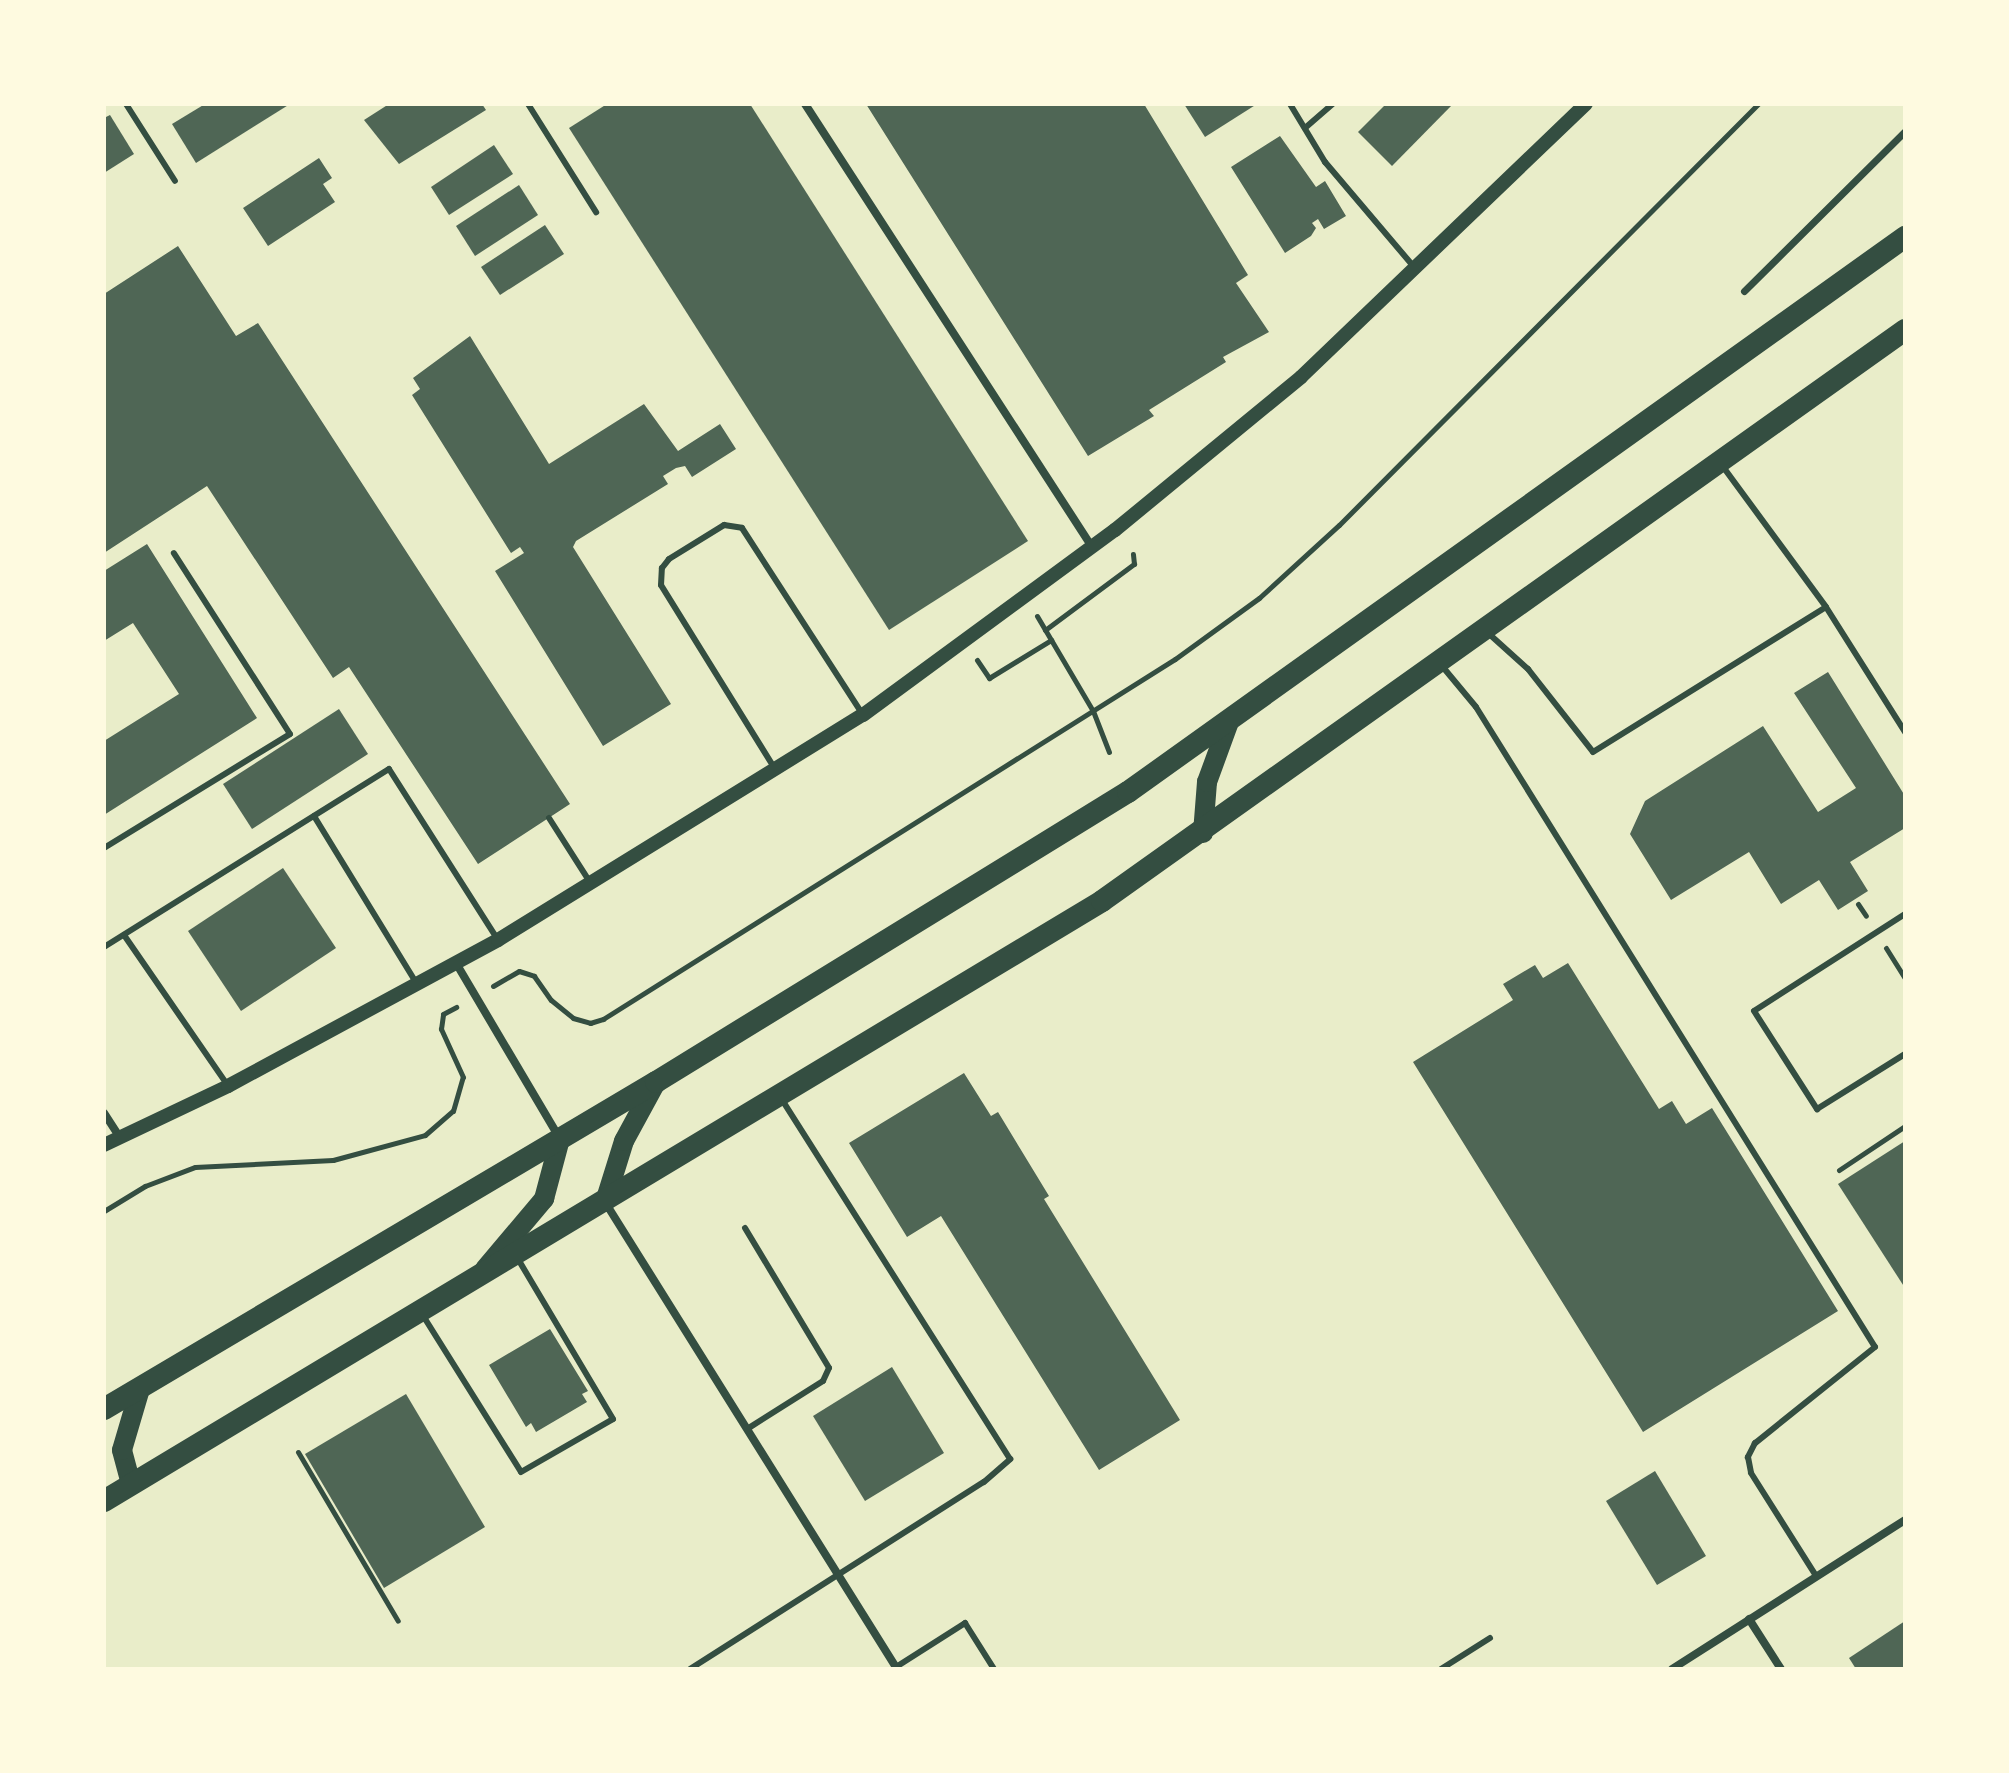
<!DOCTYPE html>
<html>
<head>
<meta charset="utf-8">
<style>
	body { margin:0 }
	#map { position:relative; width:2009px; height:1773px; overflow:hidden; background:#e9edc9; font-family:"Source Serif 4",serif }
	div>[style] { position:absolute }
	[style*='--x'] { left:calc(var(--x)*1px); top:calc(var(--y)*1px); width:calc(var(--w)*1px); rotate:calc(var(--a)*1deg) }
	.building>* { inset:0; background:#4f6655 }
	.path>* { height:5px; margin:-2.5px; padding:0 2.5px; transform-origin:2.5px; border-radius:2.5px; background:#344e41 }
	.service>* { height:6px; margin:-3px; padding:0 3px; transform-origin:3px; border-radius:3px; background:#344e41 }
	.pedestrian>* { height:7px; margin:-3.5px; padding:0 3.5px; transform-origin:3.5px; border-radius:3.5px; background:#344e41 }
	.minor>* { height:8px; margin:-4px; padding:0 4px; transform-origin:4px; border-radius:4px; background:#344e41 }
	.tertiary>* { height:14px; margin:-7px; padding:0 7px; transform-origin:7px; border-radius:7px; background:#344e41 }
	.primary>* { height:20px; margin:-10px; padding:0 10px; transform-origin:10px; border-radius:10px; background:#344e41 }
	.trunk>* { height:22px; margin:-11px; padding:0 11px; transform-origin:11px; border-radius:11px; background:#344e41 }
	span { translate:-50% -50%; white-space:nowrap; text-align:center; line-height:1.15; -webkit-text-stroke:8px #fefae0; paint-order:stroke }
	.frame { position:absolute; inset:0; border:106px solid #fefae0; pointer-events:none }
</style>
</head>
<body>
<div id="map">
	<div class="building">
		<i style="clip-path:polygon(205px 104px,290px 104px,196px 163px,172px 124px)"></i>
		<i style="clip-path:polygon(389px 104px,482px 104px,486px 110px,399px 164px,364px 120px)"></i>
		<i style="clip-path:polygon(607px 104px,750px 104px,1028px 541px,889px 630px,569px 128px)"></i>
		<i style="clip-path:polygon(866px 104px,1144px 104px,1248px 275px,1236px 283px,1269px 332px,1223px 357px,1226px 362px,1149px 410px,1154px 416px,1088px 456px)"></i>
		<i style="clip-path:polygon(1184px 104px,1257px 104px,1205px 137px)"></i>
		<i style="clip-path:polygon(1386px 104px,1453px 104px,1392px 166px,1358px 132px)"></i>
		<i style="clip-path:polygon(110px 115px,134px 154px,104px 173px,104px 118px)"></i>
		<i style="clip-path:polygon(1280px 136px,1316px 187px,1325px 181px,1346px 216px,1324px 229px,1318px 219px,1312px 223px,1316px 228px,1311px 236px,1285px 253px,1231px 167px)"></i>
		<i style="clip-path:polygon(494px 145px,513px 174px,449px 215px,431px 187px)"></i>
		<i style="clip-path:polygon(319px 158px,332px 178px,323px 184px,335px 202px,268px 246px,243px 208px)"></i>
		<i style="clip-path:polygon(519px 185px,538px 215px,475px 256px,456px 226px)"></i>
		<i style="clip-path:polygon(545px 225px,564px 254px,500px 295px,481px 267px)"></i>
		<i style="clip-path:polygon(178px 246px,236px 336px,258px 323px,570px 804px,478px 864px,349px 667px,333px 678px,207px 486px,104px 553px,104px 294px)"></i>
		<i style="clip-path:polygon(470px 336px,549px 464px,644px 404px,678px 451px,720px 424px,736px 449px,692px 477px,685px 466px,676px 468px,663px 476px,668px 484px,576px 541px,573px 547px,671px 704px,603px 746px,495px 571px,524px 553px,520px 547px,511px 553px,412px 395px,420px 389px,413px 378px)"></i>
		<i style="clip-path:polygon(147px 544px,257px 718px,104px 815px,104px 741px,179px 694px,133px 623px,104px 641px,104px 571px)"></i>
		<i style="clip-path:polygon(1828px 672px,1905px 796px,1905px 828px,1850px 862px,1868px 891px,1838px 910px,1819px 880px,1781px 904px,1749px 852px,1671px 900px,1630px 834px,1645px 801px,1763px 726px,1818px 812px,1856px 788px,1794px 693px)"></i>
		<i style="clip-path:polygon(339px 709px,368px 754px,252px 829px,223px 784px)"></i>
		<i style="clip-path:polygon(283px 868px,336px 948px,241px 1011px,188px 931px)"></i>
		<i style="clip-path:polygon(1568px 963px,1659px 1109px,1672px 1101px,1686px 1124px,1712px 1108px,1838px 1311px,1643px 1432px,1413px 1062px,1513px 1000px,1503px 984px,1535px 965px,1543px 978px)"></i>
		<i style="clip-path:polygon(964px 1073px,991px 1116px,998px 1112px,1049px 1196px,1044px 1199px,1180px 1420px,1099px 1470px,941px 1216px,907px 1237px,849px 1143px)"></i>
		<i style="clip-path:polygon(1905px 1141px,1905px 1288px,1838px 1184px)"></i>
		<i style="clip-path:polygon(550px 1329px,588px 1391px,582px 1394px,587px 1402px,536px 1432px,531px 1423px,526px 1427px,489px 1365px)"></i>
		<i style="clip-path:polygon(892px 1367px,944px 1453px,865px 1501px,813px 1416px)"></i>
		<i style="clip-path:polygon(406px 1394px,485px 1527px,384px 1588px,305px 1454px)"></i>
		<i style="clip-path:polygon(1655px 1471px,1706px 1556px,1657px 1585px,1606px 1501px)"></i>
		<i style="clip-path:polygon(1905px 1621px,1905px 1669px,1856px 1669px,1849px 1658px)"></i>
	</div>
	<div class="path">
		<i style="--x:1037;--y:616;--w:110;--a:59.5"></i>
		<i style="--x:1093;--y:711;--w:44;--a:68.7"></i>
		<i style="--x:1045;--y:630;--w:111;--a:-36.6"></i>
		<i style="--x:1134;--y:564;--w:10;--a:-96"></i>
		<i style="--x:977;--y:660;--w:22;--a:56"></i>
		<i style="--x:989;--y:678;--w:73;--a:-31.5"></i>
		<i style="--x:1858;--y:904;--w:14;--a:56"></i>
		<i style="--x:1886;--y:948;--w:36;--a:58"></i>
		<i style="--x:493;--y:986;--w:30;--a:-30"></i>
		<i style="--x:519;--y:971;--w:16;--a:18"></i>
		<i style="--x:534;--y:976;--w:29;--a:55"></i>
		<i style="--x:551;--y:1000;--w:28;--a:39"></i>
		<i style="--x:573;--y:1018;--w:18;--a:16"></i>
		<i style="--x:590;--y:1023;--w:14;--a:-17"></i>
		<i style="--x:603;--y:1019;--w:676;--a:-32.19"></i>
		<i style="--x:1175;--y:659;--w:104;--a:-36"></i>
		<i style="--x:1259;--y:598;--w:108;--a:-42.4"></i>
		<i style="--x:1339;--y:525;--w:594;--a:-45.14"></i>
		<i style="--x:1839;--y:1170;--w:79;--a:-33.7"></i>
		<i style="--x:104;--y:1211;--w:48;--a:-31.4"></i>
		<i style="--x:145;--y:1186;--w:53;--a:-20.8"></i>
		<i style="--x:195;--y:1167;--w:138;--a:-2.9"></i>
		<i style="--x:333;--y:1160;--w:95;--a:-15.2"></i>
		<i style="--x:425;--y:1135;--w:37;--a:-41"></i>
		<i style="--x:453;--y:1111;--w:35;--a:-74"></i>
		<i style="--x:463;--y:1077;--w:53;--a:-114.6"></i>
		<i style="--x:441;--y:1029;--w:15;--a:-82"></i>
		<i style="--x:443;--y:1014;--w:15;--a:-28"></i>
		<i style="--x:298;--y:1452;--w:196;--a:59.4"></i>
	</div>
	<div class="service">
		<i style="--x:126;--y:104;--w:91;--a:57.5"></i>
		<i style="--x:528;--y:104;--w:128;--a:57.8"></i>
		<i style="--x:1290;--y:104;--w:68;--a:58.9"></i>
		<i style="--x:1325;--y:162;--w:138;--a:49.7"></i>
		<i style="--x:1305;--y:128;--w:37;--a:-41"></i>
		<i style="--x:1721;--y:464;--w:177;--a:53.7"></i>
		<i style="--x:1826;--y:607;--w:148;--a:57.7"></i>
		<i style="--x:1488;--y:633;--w:54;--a:42"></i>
		<i style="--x:1528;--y:669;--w:105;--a:51.9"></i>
		<i style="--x:1593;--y:752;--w:274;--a:-31.9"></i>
		<i style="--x:1442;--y:666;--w:53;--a:50.3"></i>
		<i style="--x:1476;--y:707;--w:754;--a:58.06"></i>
		<i style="--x:1875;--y:1347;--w:154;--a:141.3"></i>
		<i style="--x:1755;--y:1443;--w:16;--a:117"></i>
		<i style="--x:1748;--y:1457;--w:16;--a:79"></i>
		<i style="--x:1751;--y:1473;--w:122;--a:57.7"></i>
		<i style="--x:775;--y:769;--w:216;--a:-121.8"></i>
		<i style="--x:661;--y:585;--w:17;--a:-87"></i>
		<i style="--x:662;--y:568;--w:11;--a:-52"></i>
		<i style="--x:669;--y:559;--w:65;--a:-31.7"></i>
		<i style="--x:724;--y:525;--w:18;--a:9"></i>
		<i style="--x:742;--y:528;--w:223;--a:57.1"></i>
		<i style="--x:314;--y:816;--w:197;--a:58.5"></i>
		<i style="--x:549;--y:818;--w:76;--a:57.4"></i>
		<i style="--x:104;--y:848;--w:218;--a:-31.5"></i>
		<i style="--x:290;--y:734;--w:215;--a:-122.7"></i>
		<i style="--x:1905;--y:914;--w:179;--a:147.3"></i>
		<i style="--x:1754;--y:1011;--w:117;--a:57.3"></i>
		<i style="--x:1817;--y:1109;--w:104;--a:-32"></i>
		<i style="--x:124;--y:935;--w:183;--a:55.4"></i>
		<i style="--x:104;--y:947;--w:336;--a:-32"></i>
		<i style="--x:389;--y:769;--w:203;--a:57.5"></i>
		<i style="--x:745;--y:1228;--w:163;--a:59"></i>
		<i style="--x:829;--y:1368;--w:14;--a:115"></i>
		<i style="--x:823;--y:1381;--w:90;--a:147.7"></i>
		<i style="--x:422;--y:1314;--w:186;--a:57.9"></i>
		<i style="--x:521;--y:1472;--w:106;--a:-29.9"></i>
		<i style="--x:613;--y:1419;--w:188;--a:-120.7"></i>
		<i style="--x:896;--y:1667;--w:82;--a:-32.5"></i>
		<i style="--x:965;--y:1623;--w:54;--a:57.8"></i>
		<i style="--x:690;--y:1669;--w:348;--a:-32.5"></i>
		<i style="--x:984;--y:1482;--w:35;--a:-41"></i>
		<i style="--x:1010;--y:1459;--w:428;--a:-122.4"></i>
		<i style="--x:1441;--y:1669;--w:58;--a:-32.3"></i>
	</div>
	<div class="pedestrian">
		<i style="--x:1744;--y:291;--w:227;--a:-44.8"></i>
	</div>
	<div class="minor">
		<i style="--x:805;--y:104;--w:528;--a:57.06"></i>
		<i style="--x:456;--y:963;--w:204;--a:59.4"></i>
		<i style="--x:104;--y:1113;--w:30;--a:57"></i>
		<i style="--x:605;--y:1202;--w:551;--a:57.98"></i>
		<i style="--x:1749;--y:1619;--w:59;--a:57.4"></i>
		<i style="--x:1672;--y:1669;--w:277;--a:-32.6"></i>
	</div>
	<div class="tertiary">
		<i style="--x:104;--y:1145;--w:137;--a:-25.4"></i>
		<i style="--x:228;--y:1086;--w:307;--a:-28.4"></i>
		<i style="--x:498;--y:940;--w:429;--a:-31.7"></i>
		<i style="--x:863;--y:715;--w:313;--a:-36.3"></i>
		<i style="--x:1115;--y:530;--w:241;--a:-39.4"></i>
		<i style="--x:1301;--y:377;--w:395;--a:-43.8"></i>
	</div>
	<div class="primary">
		<i style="--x:1203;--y:833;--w:51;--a:-85.5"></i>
		<i style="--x:1207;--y:782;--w:64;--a:-69.9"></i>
		<i style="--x:605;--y:1202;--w:64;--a:-72.7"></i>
		<i style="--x:624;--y:1141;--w:67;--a:-61.5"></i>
		<i style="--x:485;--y:1269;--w:92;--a:-49.9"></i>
		<i style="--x:544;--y:1199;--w:62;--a:-75.1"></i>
		<i style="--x:131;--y:1484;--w:35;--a:-105"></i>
		<i style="--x:122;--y:1450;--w:64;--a:-73.6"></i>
	</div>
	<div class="trunk">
		<i style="--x:104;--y:1409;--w:642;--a:-30.64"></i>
		<i style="--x:656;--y:1082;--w:554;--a:-31.57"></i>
		<i style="--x:1128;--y:792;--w:955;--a:-35.54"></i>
		<i style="--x:104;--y:1501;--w:1164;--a:-31.01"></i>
		<i style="--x:1102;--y:901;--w:985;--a:-35.42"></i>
	</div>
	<div class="frame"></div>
</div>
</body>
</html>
